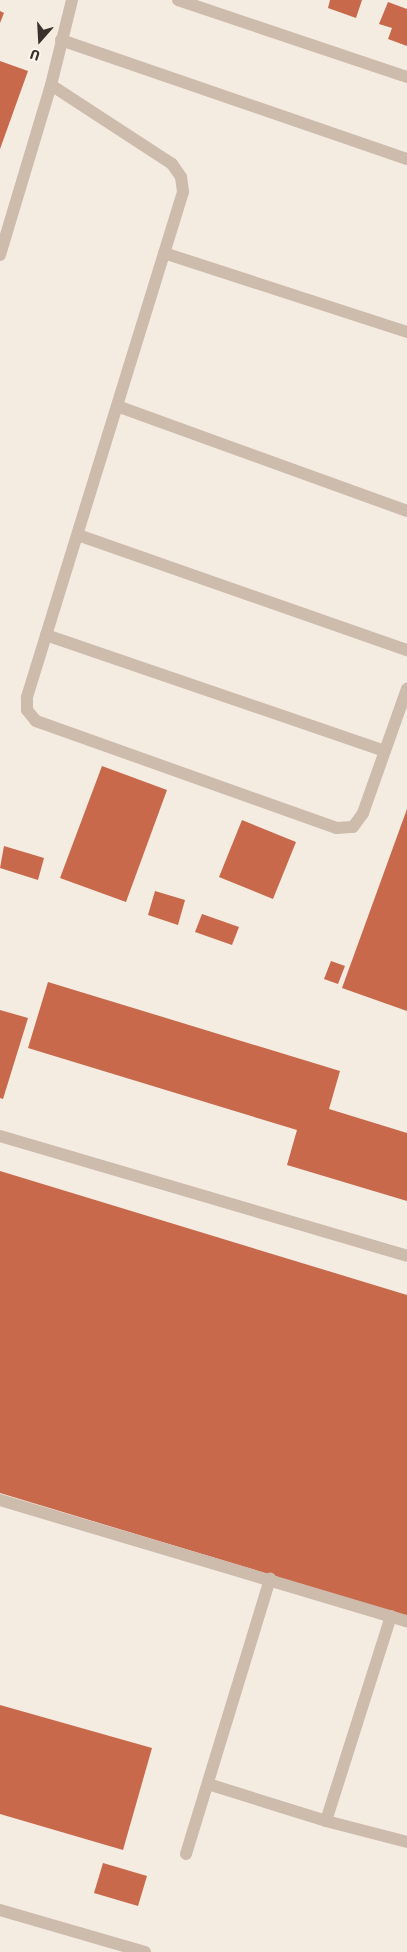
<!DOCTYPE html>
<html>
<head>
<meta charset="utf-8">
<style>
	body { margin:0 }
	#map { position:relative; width:407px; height:1952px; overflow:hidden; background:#f4ebe1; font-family:Signika,sans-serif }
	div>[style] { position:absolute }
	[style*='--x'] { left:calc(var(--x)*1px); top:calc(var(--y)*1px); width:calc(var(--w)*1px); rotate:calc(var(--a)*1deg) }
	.building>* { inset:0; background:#c8694b }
	.lane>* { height:12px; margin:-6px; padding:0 6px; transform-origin:6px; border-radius:6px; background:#cdbbac }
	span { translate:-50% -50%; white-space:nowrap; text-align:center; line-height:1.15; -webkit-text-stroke:4.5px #fbf5ee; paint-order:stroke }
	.north { position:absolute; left:15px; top:15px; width:50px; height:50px; -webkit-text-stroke:4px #fbf5ee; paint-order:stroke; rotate:199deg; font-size:14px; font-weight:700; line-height:20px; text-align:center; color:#3b302b }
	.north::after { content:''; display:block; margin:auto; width:18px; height:22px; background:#3b302b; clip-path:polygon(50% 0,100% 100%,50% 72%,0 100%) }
</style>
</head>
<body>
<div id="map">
	<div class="building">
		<i style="clip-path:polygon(330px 0,362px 0,356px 18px,328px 8px)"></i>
		<i style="clip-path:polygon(388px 2px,407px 9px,407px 46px,388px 39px,392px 28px,379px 24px)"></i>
		<i style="clip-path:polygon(0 11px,4px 13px,0 23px)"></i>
		<i style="clip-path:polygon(0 61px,28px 71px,0 149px)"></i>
		<i style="clip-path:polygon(102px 766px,167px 790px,126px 902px,60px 878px)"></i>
		<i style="clip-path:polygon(407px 809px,407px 1011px,342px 988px)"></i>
		<i style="clip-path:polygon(242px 820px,296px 842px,273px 899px,219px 877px)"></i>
		<i style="clip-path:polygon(4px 846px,44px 858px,38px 880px,0 868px)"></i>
		<i style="clip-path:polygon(155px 891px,185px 900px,178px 925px,148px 915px)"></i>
		<i style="clip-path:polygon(202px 914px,239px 927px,232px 945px,195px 932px)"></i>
		<i style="clip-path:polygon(331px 961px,345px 966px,338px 984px,324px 979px)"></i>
		<i style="clip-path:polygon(48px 982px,340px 1071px,329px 1109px,407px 1133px,407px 1201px,287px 1165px,297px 1130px,28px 1048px)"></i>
		<i style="clip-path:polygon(0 1010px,28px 1018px,3px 1099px,0 1098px)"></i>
		<i style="clip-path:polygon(0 1171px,407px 1295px,407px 1616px,0 1493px)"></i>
		<i style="clip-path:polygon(0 1705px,152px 1748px,123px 1850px,0 1814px)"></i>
		<i style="clip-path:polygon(103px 1863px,147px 1876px,138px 1906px,94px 1893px)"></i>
	</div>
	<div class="lane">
		<i style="--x:178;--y:0;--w:242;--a:18.6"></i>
		<i style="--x:61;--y:40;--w:366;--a:19"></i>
		<i style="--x:51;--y:85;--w:145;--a:33.1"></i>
		<i style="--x:172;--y:164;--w:16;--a:55"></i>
		<i style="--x:181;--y:177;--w:15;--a:82"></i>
		<i style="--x:183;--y:192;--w:529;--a:107.17"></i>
		<i style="--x:27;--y:697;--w:13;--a:90"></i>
		<i style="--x:27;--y:710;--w:14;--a:51"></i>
		<i style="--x:36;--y:721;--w:319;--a:19.6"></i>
		<i style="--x:337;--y:828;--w:16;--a:-4"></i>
		<i style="--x:353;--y:827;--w:17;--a:-54"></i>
		<i style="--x:363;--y:813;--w:132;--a:-70.5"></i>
		<i style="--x:164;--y:253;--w:256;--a:18"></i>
		<i style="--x:0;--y:255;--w:177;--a:-73.3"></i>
		<i style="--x:51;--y:85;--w:88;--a:-76.1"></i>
		<i style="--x:117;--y:406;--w:308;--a:19.9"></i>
		<i style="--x:78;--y:535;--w:349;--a:19.3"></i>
		<i style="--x:46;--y:635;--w:358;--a:18.9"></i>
		<i style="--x:0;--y:1136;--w:424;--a:16.4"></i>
		<i style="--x:0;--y:1500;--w:425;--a:16.6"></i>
		<i style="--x:391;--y:1616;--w:215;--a:107.6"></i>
		<i style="--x:326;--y:1821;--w:84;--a:14.5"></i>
		<i style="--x:208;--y:1784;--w:124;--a:17.4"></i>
		<i style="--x:186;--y:1854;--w:288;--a:-73"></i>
		<i style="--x:0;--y:1910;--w:151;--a:16.2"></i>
	</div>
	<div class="north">U</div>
</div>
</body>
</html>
